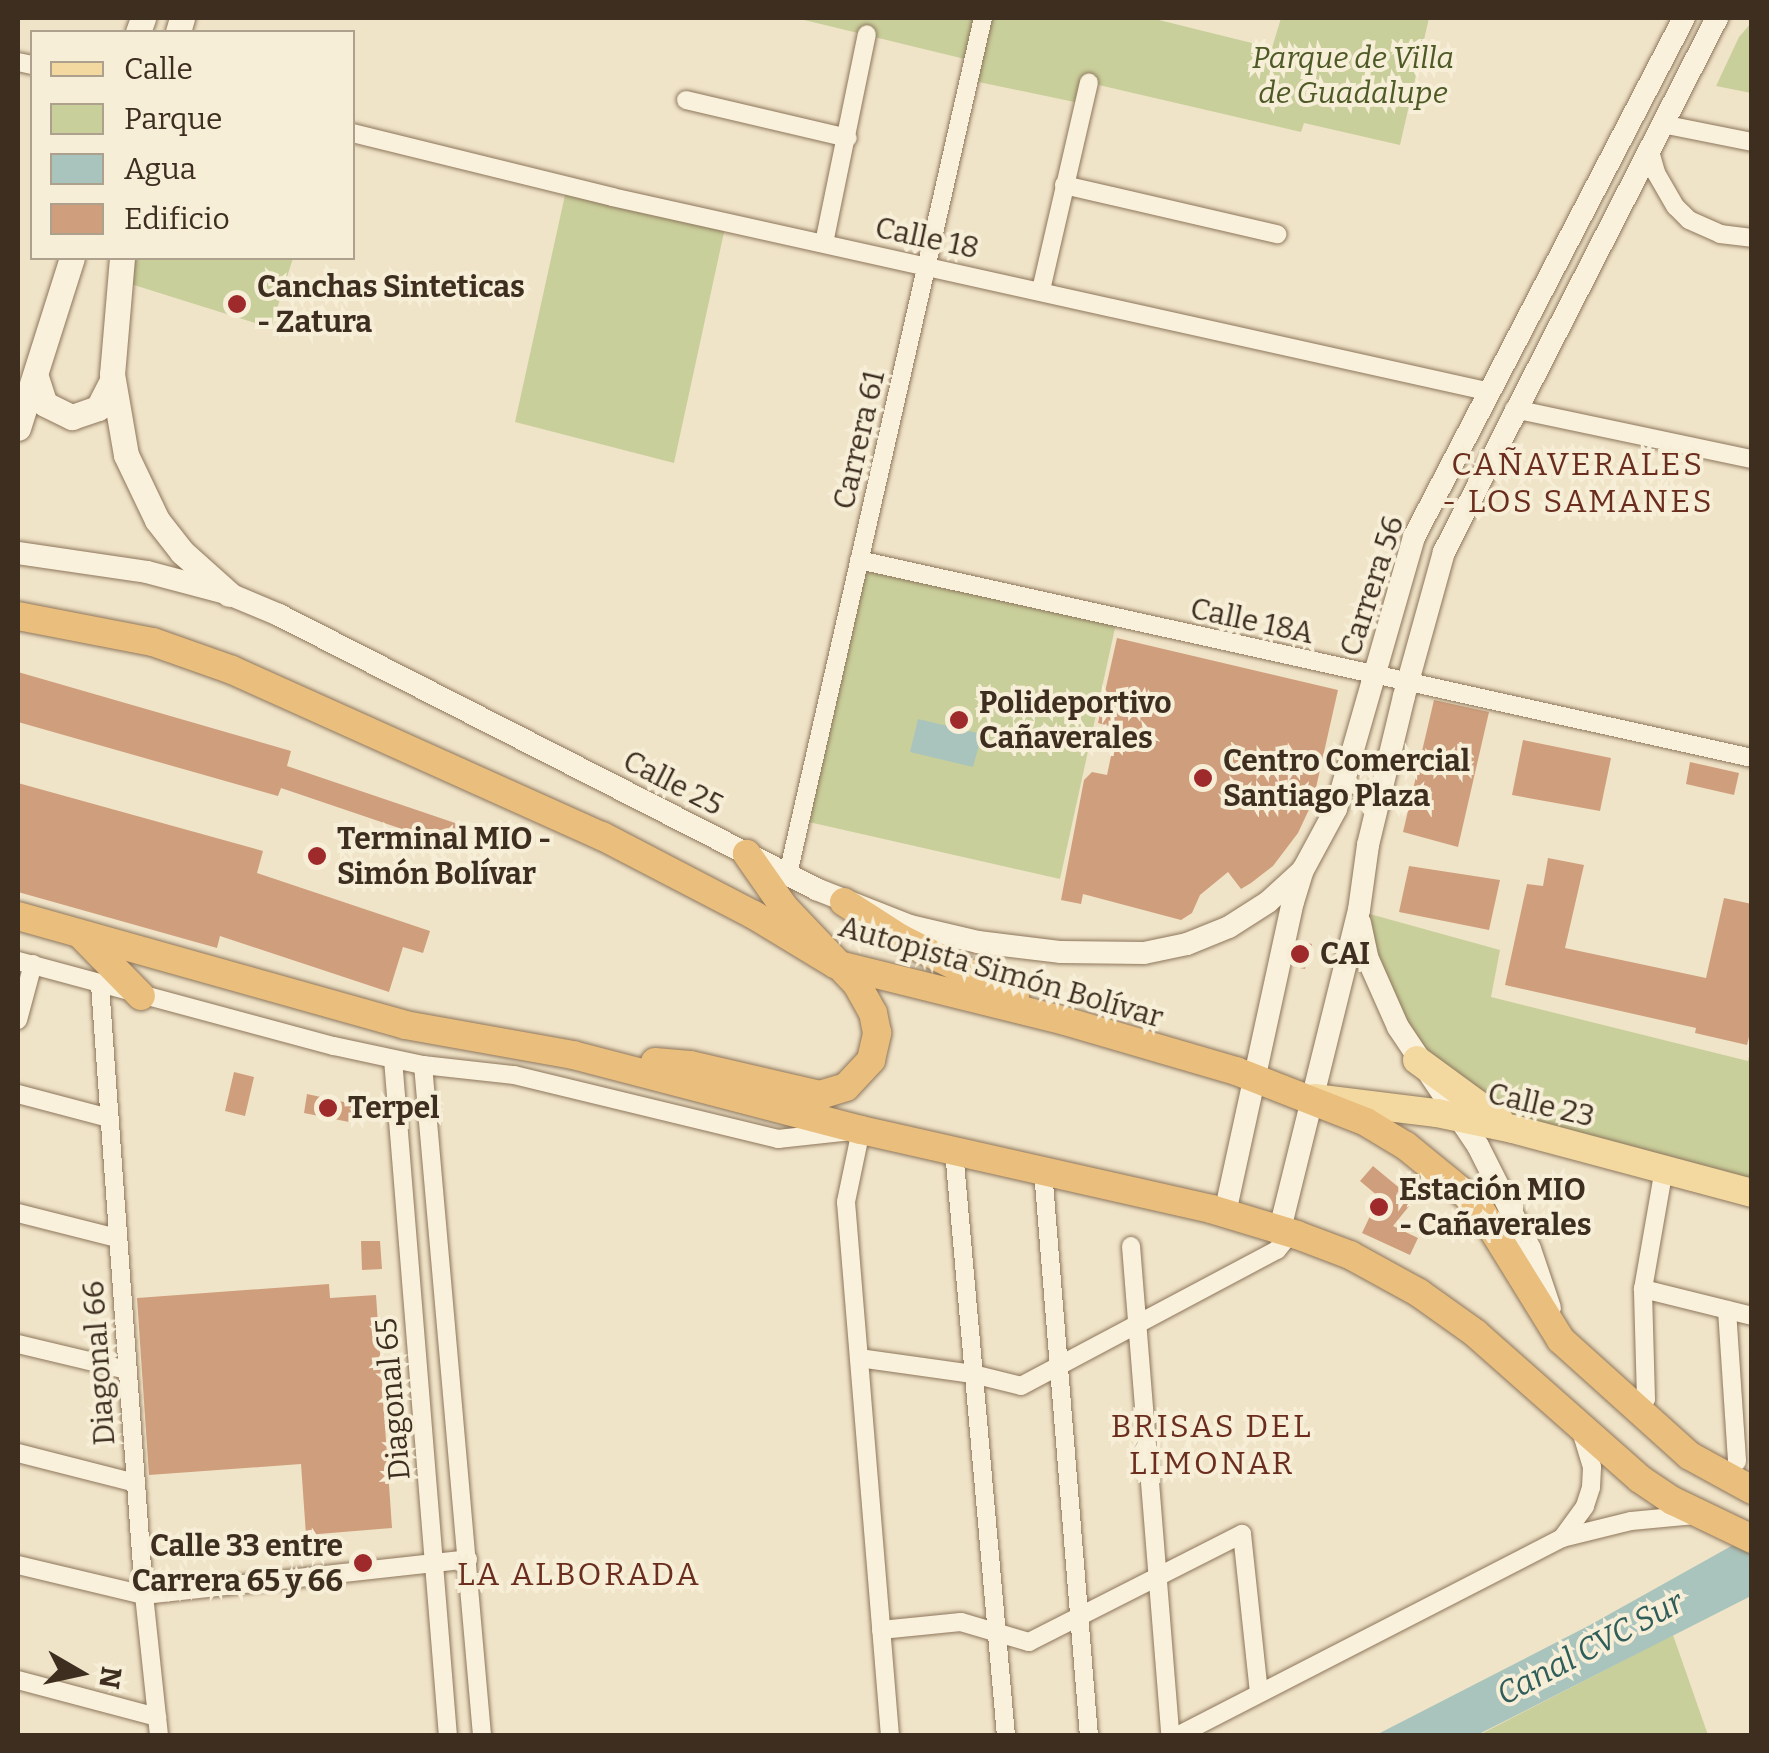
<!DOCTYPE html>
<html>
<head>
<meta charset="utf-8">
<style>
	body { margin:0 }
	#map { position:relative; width:1769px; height:1753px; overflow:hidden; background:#f0e4c8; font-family:Bitter,serif }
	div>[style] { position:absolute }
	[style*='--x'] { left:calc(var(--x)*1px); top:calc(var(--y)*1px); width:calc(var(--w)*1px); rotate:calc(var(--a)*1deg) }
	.green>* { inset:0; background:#c9cf9b }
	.water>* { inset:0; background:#a9c4bc }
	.building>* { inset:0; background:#cf9f7d }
	.roads { filter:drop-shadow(0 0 2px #8d765c) drop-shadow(0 0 2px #8d765c) }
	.minor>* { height:18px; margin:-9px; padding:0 9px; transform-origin:9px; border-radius:9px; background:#faf1dc }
	.tertiary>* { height:22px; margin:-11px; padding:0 11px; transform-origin:11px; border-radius:11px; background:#faf1dc }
	.secondary>* { height:25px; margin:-12.5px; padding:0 12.5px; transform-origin:12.5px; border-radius:12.5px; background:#faf1dc }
	.primary>* { height:28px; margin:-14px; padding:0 14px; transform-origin:14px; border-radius:14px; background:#f3d9a0 }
	.trunk>* { height:28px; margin:-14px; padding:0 14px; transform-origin:14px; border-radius:14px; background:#eabe7c }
	.dots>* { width:28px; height:28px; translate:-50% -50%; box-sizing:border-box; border:5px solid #f7eed8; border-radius:50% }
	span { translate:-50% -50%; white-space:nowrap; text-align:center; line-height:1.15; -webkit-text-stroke:8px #f7eed8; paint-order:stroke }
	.park-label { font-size:30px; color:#4d5a26; font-style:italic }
	.street-label { font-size:30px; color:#3d2e20 }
	.poi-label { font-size:30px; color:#3d2e20; font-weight:700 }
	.left { translate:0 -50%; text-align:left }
	.right { translate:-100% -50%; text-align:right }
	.neighbourhood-label { font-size:32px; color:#6b2e1e; letter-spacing:2.5px }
	.water-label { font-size:32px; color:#2f5d5a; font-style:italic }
	.frame { position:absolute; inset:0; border:20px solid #3d2e20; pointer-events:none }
	.legend { position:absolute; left:30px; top:30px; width:325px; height:230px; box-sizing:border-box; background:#f7eed8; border:2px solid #ada18e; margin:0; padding:12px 18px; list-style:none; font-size:30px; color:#3d2e20 }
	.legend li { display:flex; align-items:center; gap:20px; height:50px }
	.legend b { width:50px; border:2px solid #ada18e }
	.north { position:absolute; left:30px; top:1623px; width:100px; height:100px; -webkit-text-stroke:8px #f7eed8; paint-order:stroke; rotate:99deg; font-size:28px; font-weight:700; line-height:40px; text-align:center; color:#3d2e20 }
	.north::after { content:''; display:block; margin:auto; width:35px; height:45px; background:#3d2e20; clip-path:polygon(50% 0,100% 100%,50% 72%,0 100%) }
</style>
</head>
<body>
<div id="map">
	<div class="green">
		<i style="clip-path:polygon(796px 18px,1151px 18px,1272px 48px,1281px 18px,1429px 18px,1400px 145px,1304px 123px,1301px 132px,1090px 83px,1084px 104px,969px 80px,973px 61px)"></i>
		<i style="clip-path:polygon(1751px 23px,1751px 93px,1716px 86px,1739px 37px)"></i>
		<i style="clip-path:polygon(567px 186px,726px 223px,674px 463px,515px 422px)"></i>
		<i style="clip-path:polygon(122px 258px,293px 258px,271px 328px,118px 280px)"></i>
		<i style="clip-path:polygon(859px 560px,1117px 619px,1060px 879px,800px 820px)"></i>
		<i style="clip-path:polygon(1359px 911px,1500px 950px,1491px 997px,1748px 1061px,1751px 1048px,1751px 1193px,1513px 1129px,1417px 1060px)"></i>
		<i style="clip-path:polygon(1673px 1635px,1708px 1735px,1477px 1736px)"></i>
	</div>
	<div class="water">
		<i style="clip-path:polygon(918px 719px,982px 734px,973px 767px,910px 752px)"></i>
		<i style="clip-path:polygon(1751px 1535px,1751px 1596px,1477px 1735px,1374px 1736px,1590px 1625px)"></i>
	</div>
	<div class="building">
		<i style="clip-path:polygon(1117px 638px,1338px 690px,1313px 801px,1298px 833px,1273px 866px,1251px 883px,1241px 889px,1228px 872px,1200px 895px,1192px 913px,1181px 920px,1083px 894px,1081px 904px,1061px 900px,1084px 780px,1092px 772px,1107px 775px,1117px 728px,1098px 723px)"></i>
		<i style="clip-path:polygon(18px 672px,291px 751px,287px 766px,461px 825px,455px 847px,281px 788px,278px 796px,18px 722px)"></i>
		<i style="clip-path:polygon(1434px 700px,1489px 712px,1458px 847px,1403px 832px)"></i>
		<i style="clip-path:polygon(1523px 740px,1611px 758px,1600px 811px,1512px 795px)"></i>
		<i style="clip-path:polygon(1690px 762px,1739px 773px,1734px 795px,1686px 784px)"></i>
		<i style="clip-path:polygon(18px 783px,263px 851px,257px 873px,430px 931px,423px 953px,403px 947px,389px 992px,220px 936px,217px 948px,18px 892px)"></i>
		<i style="clip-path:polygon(1548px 858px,1584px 865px,1565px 948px,1706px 978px,1724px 898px,1752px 904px,1752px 1025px,1747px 1045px,1695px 1033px,1696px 1028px,1505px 985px,1527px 884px,1543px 886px)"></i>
		<i style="clip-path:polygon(1409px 866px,1500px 880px,1489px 930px,1399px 912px)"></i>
		<i style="clip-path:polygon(1300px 941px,1312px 944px,1305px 969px,1294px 967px)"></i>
		<i style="clip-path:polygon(234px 1072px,254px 1077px,245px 1116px,225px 1111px)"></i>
		<i style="clip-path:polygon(307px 1094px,353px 1104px,349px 1122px,304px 1113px)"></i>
		<i style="clip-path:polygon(1373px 1166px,1414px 1200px,1393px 1226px,1418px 1238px,1410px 1255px,1362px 1233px,1379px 1197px,1360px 1181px)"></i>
		<i style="clip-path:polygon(361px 1241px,380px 1241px,382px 1269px,362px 1270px)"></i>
		<i style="clip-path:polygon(329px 1284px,330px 1298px,376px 1295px,392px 1528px,306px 1535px,301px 1464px,149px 1475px,137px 1298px)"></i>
	</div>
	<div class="roads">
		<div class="minor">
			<i style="--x:18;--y:62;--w:14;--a:12"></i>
			<i style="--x:686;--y:100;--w:166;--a:13.2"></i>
			<i style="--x:1662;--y:124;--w:92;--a:11.3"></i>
			<i style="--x:352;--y:133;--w:268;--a:13.8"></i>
			<i style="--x:612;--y:197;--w:900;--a:12.51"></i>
			<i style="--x:1649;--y:148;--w:26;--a:74"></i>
			<i style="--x:1656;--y:173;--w:39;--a:60"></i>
			<i style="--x:1676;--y:207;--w:18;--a:45"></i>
			<i style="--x:1689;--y:220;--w:34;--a:24"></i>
			<i style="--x:1720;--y:234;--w:32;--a:7"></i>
			<i style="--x:1064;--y:185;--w:219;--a:13"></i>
			<i style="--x:824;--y:243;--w:213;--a:-78.4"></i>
			<i style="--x:1041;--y:290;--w:213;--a:-77"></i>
			<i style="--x:1514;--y:409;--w:243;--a:11.9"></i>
			<i style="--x:859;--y:560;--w:915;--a:12.5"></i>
			<i style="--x:788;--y:874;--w:878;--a:-77.17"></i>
			<i style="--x:18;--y:961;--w:327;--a:15.1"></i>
			<i style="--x:334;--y:1046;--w:91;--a:12.1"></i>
			<i style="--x:423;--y:1065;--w:92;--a:6.3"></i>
			<i style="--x:514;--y:1075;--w:272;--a:13.6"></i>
			<i style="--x:778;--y:1139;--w:83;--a:-6.2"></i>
			<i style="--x:861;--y:1130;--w:74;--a:101.8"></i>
			<i style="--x:846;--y:1202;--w:536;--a:85.29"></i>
			<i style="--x:100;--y:985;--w:612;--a:85.87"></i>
			<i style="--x:144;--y:1595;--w:142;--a:83.9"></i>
			<i style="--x:18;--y:1020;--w:58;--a:-75"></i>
			<i style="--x:393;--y:1059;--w:679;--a:85.36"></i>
			<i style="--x:423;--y:1065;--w:674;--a:84.97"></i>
			<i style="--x:18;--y:1094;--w:94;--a:14.8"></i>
			<i style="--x:954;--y:1151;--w:587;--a:84.92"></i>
			<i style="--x:1043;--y:1171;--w:567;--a:85.35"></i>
			<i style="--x:18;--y:1213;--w:102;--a:14.2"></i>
			<i style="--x:1131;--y:1246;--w:492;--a:85.4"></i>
			<i style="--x:1643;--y:1289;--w:112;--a:13.9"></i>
			<i style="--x:1727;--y:1310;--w:152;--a:86.2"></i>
			<i style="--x:18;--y:1344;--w:112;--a:13.4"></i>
			<i style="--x:859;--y:1358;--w:115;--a:8"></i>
			<i style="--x:973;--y:1374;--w:49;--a:14"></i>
			<i style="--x:1021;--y:1386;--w:290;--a:-28"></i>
			<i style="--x:1277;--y:1250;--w:22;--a:-51"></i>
			<i style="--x:1639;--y:1410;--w:13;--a:-58"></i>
			<i style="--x:1646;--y:1399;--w:110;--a:-91.6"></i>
			<i style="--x:1643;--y:1289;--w:122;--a:-80.1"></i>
			<i style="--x:18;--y:1453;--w:122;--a:14.3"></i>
			<i style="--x:1562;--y:1538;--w:39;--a:-54"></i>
			<i style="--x:1585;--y:1506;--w:20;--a:-72"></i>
			<i style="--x:1591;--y:1487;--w:20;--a:-87"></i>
			<i style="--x:1592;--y:1467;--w:34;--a:-107"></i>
			<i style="--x:18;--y:1565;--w:130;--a:13.4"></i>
			<i style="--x:144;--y:1595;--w:326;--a:-6.3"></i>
			<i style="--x:881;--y:1630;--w:80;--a:-5.7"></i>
			<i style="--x:961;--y:1622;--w:71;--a:16.4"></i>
			<i style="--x:1029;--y:1642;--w:239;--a:-26.9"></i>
			<i style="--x:1242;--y:1534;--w:160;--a:83.9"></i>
			<i style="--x:18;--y:1680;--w:144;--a:14.9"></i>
			<i style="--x:1177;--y:1736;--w:433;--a:-27.2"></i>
			<i style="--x:1562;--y:1538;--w:71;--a:-13.8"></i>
			<i style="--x:1631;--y:1521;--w:64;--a:-5.4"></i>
		</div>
		<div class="tertiary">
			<i style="--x:18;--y:553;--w:130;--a:8.4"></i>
			<i style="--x:147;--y:572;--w:85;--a:15"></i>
			<i style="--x:229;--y:594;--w:54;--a:22.8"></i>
			<i style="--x:279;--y:615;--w:603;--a:27.03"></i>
			<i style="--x:816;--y:889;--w:101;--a:21.5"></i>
			<i style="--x:910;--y:926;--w:70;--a:13.2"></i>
			<i style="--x:978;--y:942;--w:84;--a:6.9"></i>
			<i style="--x:1061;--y:952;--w:83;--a:0.7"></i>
			<i style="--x:1144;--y:953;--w:44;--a:-11.8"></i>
			<i style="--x:1187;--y:944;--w:45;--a:-22"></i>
			<i style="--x:1229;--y:927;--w:46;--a:-32.7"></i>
			<i style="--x:1268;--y:902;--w:47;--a:-42.4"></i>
			<i style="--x:1360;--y:923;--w:35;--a:78"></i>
			<i style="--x:1367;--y:957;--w:77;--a:66.1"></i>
			<i style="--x:1398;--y:1027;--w:143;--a:56.1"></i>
			<i style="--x:1478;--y:1146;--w:115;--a:63.2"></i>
			<i style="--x:1530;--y:1249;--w:62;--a:71.3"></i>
			<i style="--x:1225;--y:1213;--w:318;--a:-77.7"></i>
			<i style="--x:1293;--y:902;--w:34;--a:-73"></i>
			<i style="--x:1303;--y:870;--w:69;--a:-61.6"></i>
			<i style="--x:1336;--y:809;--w:283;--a:-74"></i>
			<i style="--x:1414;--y:537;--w:585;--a:-62.52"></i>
			<i style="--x:1280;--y:1229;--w:329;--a:-76.1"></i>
			<i style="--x:1359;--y:910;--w:66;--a:-82.1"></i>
			<i style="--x:1368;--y:845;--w:153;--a:-76.4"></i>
			<i style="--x:1404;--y:696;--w:149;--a:-74.5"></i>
			<i style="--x:1444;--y:552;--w:600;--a:-62.92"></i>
		</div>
		<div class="secondary">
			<i style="--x:138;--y:32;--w:15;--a:-70"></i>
			<i style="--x:178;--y:32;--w:15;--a:-74"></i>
			<i style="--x:122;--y:258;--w:116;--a:94.9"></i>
			<i style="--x:112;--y:374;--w:82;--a:80.2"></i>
			<i style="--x:126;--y:455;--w:72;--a:64.5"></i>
			<i style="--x:157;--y:520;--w:41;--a:52"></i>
			<i style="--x:182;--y:552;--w:63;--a:41.8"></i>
			<i style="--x:36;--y:377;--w:28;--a:72"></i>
			<i style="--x:45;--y:404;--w:30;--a:26"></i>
			<i style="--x:72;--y:417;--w:28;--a:-19"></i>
			<i style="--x:98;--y:408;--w:31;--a:-63"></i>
			<i style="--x:18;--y:428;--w:178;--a:-72.4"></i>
		</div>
		<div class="primary">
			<i style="--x:1417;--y:1060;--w:102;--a:36.2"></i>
			<i style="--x:1314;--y:1098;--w:124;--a:7"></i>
			<i style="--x:1437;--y:1113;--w:78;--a:11.9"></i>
			<i style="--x:1513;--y:1129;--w:247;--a:15"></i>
		</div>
		<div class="trunk">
			<i style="--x:18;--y:616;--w:137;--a:10.9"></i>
			<i style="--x:153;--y:642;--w:84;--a:19.5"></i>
			<i style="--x:232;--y:670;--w:406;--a:24.2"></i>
			<i style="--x:602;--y:836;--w:171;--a:27.5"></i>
			<i style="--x:754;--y:915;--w:95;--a:31.2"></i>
			<i style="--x:835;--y:964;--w:237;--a:13.9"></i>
			<i style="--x:1065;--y:1021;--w:178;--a:16.3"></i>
			<i style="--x:1236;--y:1071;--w:140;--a:21.4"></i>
			<i style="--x:1366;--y:1122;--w:47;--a:31"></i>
			<i style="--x:1406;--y:1146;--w:92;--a:39.2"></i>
			<i style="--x:1477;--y:1204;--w:160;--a:58.3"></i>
			<i style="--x:1561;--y:1340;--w:173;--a:42"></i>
			<i style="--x:1690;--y:1456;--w:71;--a:28.7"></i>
			<i style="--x:844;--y:902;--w:67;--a:32.7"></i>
			<i style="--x:900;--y:938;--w:129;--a:26.8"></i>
			<i style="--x:18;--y:916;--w:402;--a:15.7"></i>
			<i style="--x:405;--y:1025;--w:171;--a:10.1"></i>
			<i style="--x:573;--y:1055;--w:298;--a:14.6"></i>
			<i style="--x:861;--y:1130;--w:359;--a:12.7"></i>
			<i style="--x:1211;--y:1209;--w:90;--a:16.8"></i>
			<i style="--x:1297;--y:1235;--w:57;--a:20.7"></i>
			<i style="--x:1350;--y:1255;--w:79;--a:28.8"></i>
			<i style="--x:1419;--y:1293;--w:69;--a:35.5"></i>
			<i style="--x:1475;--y:1333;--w:220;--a:41.5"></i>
			<i style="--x:1640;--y:1479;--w:40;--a:34"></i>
			<i style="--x:1673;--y:1501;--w:88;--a:25.7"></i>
			<i style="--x:82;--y:936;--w:84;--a:45.5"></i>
			<i style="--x:655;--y:1062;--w:35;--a:5"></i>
			<i style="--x:690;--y:1065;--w:133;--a:13"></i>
			<i style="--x:820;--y:1095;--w:27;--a:-17"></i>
			<i style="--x:846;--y:1087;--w:37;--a:-47"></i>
			<i style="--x:871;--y:1060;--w:28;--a:-77"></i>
			<i style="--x:877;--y:1033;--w:20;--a:-101"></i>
			<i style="--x:873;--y:1013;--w:33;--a:-119"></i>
			<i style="--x:857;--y:984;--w:106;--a:-133.5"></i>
			<i style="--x:784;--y:907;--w:65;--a:-124.9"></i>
		</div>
	</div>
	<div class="dots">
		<i style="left:237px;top:304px;background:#9e2a2b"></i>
		<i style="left:959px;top:720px;background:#9e2a2b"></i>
		<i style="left:1203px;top:778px;background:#9e2a2b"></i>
		<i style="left:317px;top:856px;background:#9e2a2b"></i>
		<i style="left:1300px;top:954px;background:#9e2a2b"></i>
		<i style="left:328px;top:1108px;background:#9e2a2b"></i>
		<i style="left:1379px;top:1207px;background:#9e2a2b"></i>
		<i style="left:363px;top:1563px;background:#9e2a2b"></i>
	</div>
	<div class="park-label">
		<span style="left:1353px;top:75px">Parque de Villa<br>de Guadalupe</span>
	</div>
	<div class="street-label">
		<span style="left:927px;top:238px;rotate:12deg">Calle 18</span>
		<span style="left:859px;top:440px;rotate:-77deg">Carrera 61</span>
		<span style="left:1372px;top:586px;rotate:-72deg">Carrera 56</span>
		<span style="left:1252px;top:621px;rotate:12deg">Calle 18A</span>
		<span style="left:673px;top:783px;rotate:27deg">Calle 25</span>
		<span style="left:1001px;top:972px;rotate:16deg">Autopista Simón Bolívar</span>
		<span style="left:1541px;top:1105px;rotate:13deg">Calle 23</span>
		<span style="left:99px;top:1363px;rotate:-94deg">Diagonal 66</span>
		<span style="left:393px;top:1399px;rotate:-95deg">Diagonal 65</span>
	</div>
	<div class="poi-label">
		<span class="left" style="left:257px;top:304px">Canchas Sinteticas<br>- Zatura</span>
		<span class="left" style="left:979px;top:720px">Polideportivo<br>Cañaverales</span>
		<span class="left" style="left:1223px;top:778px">Centro Comercial<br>Santiago Plaza</span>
		<span class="left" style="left:337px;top:856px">Terminal MIO -<br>Simón Bolívar</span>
		<span class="left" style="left:1320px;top:954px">CAI</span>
		<span class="left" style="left:348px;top:1108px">Terpel</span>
		<span class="left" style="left:1399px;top:1207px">Estación MIO<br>- Cañaverales</span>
		<span class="right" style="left:343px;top:1563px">Calle 33 entre<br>Carrera 65 y 66</span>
	</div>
	<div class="neighbourhood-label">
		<span style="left:1578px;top:483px">CAÑAVERALES<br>- LOS SAMANES</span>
		<span style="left:1212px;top:1445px">BRISAS DEL<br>LIMONAR</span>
		<span style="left:579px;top:1574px">LA ALBORADA</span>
	</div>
	<div class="water-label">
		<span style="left:1590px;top:1648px;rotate:-28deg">Canal CVC Sur</span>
	</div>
	<div class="frame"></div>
	<ul class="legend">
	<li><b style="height:12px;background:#f3d9a0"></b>Calle</li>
	<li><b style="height:28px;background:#c9cf9b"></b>Parque</li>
	<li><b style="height:28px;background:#a9c4bc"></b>Agua</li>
	<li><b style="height:28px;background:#cf9f7d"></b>Edificio</li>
	</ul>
	<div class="north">N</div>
</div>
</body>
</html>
